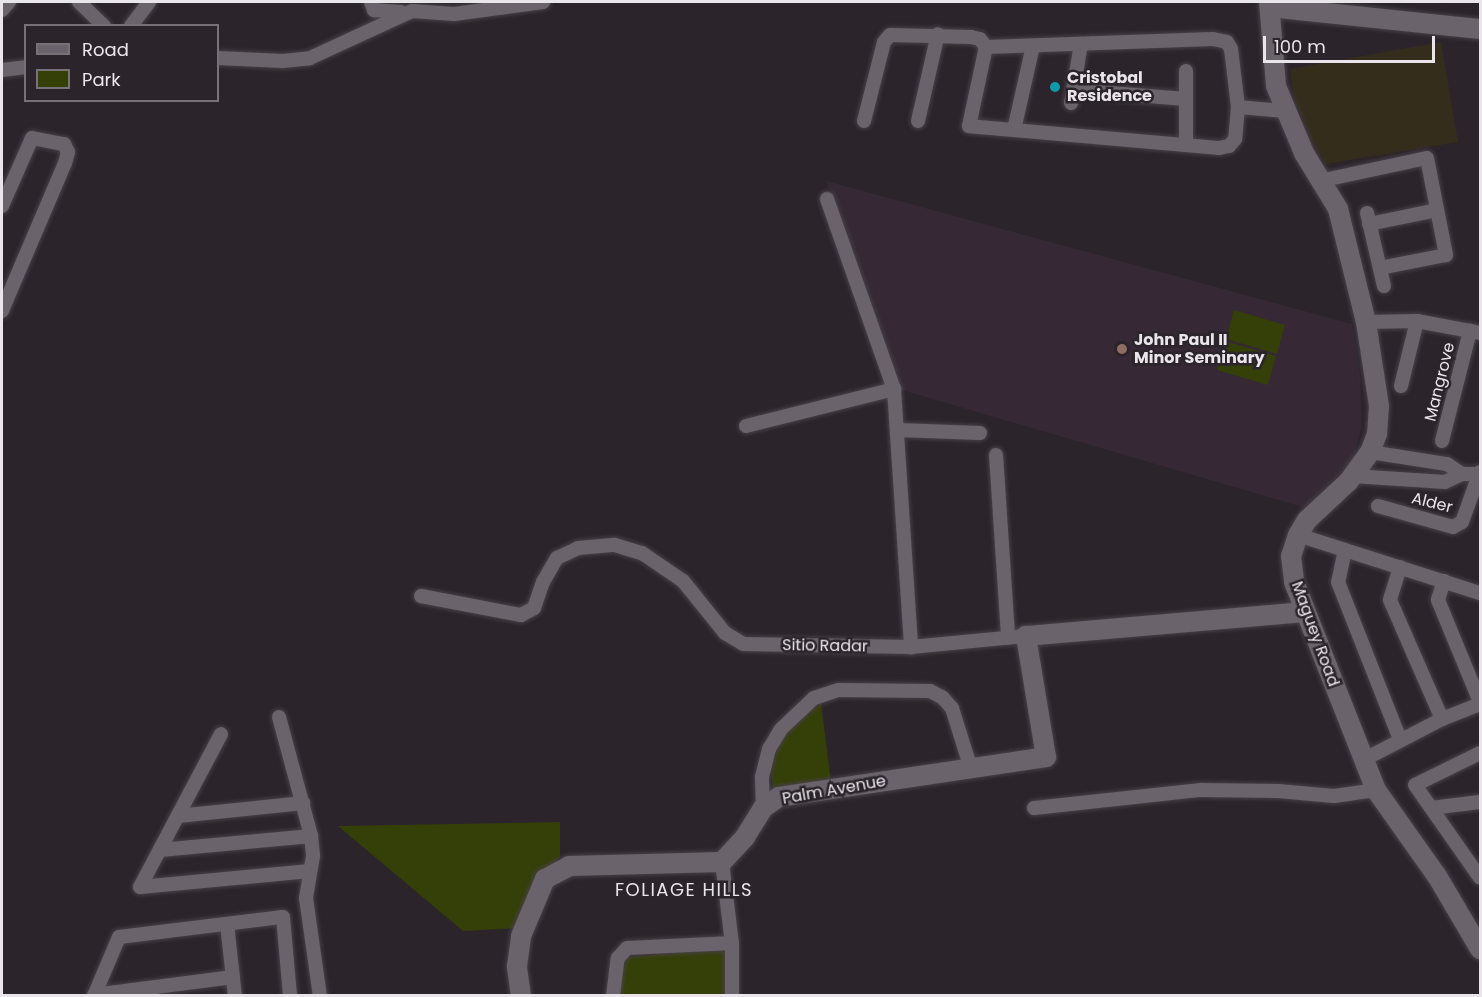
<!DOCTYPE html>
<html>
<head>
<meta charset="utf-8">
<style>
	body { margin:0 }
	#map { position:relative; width:1482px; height:997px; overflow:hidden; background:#2b242b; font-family:Poppins,sans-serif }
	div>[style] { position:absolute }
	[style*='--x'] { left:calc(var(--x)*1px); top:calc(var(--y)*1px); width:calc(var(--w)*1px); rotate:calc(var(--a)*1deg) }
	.industrial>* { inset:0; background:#352d1c }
	.education>* { inset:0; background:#362935 }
	.green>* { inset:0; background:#353f08 }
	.roads { filter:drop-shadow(0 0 2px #474148) drop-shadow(0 0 2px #474148) }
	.street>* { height:14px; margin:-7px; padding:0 7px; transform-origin:7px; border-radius:7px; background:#6b636c }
	.secondary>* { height:20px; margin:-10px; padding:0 10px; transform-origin:10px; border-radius:10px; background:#6b636c }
	.dots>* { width:16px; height:16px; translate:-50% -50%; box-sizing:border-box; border:3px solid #2b242b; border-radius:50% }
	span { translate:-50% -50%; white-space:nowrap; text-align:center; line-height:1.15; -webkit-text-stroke:5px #2b242b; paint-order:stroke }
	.poi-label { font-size:16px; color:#eae5eb; font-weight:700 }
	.left { translate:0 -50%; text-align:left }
	.street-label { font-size:16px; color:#eae5eb }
	.neighbourhood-label { font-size:18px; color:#eae5eb; letter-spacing:1.5px }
	.frame { position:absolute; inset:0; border:3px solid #eae5eb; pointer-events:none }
	.legend { position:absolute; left:24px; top:24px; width:195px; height:78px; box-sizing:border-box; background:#2b242b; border:2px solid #777178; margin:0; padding:8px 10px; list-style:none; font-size:18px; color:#eae5eb }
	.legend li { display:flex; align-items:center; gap:12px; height:30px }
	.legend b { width:30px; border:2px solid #777178 }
	.scale { position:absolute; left:1263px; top:36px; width:172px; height:27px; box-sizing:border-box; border:3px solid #eae5eb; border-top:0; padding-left:8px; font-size:18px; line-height:21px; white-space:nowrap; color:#eae5eb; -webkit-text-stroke:4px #2b242b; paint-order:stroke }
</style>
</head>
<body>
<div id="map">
	<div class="industrial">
		<i style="clip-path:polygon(1441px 42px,1458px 142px,1326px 164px,1311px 139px,1293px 93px,1290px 69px)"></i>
	</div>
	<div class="education">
		<i style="clip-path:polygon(826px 181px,1352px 324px,1360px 375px,1362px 425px,1353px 460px,1306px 508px,902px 390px)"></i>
	</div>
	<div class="green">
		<i style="clip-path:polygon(1234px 310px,1285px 325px,1277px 354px,1226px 339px)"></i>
		<i style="clip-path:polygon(1225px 341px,1276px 356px,1268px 385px,1217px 370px)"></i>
		<i style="clip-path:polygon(821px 702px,831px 782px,773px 790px,771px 768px,779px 746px,790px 727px)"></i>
		<i style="clip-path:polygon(560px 822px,560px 857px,530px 888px,517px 928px,463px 931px,338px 826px)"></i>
		<i style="clip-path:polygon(721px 949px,729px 953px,731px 995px,620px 996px,622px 966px,628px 957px)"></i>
	</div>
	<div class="roads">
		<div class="street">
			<i style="--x:79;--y:2;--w:35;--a:44"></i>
			<i style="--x:371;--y:2;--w:9;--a:69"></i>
			<i style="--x:374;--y:10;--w:27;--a:4"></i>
			<i style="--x:2;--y:10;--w:11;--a:-49"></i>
			<i style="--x:131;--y:26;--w:30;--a:-53"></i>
			<i style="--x:218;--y:58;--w:65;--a:2.6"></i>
			<i style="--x:283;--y:61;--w:27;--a:-6"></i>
			<i style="--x:310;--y:58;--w:112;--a:-24.7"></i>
			<i style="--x:412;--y:11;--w:42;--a:4.1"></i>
			<i style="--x:454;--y:14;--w:90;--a:-7.7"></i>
			<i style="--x:2;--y:70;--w:24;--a:-7"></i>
			<i style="--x:1186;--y:71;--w:74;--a:90"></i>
			<i style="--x:1073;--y:90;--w:113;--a:4.6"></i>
			<i style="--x:1071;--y:103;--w:60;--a:-80.4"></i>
			<i style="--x:1238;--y:107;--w:46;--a:5"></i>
			<i style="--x:864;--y:121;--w:81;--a:-75.8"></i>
			<i style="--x:884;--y:42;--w:9;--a:-49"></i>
			<i style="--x:890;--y:35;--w:81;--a:1.4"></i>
			<i style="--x:971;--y:37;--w:9;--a:13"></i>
			<i style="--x:980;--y:39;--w:10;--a:53"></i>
			<i style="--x:986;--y:47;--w:227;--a:-2"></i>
			<i style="--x:1213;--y:39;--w:14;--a:12"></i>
			<i style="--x:1227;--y:42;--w:8;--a:60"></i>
			<i style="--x:1231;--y:49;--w:58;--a:83.1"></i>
			<i style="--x:1238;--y:107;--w:32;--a:95"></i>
			<i style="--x:1235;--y:139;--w:9;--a:131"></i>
			<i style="--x:1229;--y:146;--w:10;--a:169"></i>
			<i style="--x:1219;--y:148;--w:251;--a:-175"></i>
			<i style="--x:969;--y:126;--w:81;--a:-77.9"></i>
			<i style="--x:918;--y:121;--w:89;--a:-77.1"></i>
			<i style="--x:1014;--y:130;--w:86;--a:-77.3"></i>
			<i style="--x:1324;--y:180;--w:105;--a:-12.1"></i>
			<i style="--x:1427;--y:158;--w:99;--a:78.9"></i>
			<i style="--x:1446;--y:255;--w:67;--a:168.9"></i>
			<i style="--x:827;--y:199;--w:201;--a:70.6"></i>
			<i style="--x:894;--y:389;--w:259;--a:86.2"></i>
			<i style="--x:2;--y:206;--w:74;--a:-66.2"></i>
			<i style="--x:32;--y:138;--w:33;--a:11"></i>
			<i style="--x:64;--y:144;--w:9;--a:63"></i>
			<i style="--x:68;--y:152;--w:11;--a:105"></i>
			<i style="--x:65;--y:163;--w:161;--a:113.1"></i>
			<i style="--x:1367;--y:213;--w:75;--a:76.9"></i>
			<i style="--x:1369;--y:224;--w:69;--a:-11.6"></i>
			<i style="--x:1366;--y:322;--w:51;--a:-1.1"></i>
			<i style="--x:1417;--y:321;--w:64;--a:10.8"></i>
			<i style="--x:1401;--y:386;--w:67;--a:-76.2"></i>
			<i style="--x:746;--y:426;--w:153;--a:-14"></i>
			<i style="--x:898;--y:430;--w:82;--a:2.1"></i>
			<i style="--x:1442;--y:441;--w:114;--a:-75.7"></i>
			<i style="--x:1370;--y:452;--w:78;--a:8.9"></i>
			<i style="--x:1447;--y:464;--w:18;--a:34"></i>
			<i style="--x:996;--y:455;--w:183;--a:86.2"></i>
			<i style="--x:1353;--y:476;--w:92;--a:3.7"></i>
			<i style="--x:1445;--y:482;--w:19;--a:-25"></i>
			<i style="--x:1462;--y:474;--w:18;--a:0"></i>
			<i style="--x:1378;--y:506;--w:78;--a:15.6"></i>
			<i style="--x:1453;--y:527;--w:10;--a:-29"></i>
			<i style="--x:1462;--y:522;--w:53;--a:-70.2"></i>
			<i style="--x:1298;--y:535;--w:191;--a:17.7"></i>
			<i style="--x:1345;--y:550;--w:33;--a:102"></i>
			<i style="--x:1338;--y:582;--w:169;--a:68.5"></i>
			<i style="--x:1400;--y:567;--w:34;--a:107"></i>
			<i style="--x:1390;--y:600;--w:130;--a:66.4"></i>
			<i style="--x:1444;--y:581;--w:20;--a:108"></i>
			<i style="--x:1438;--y:600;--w:110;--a:67.6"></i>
			<i style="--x:421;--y:596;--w:102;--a:10.8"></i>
			<i style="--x:521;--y:615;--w:15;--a:-28"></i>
			<i style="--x:534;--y:608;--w:28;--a:-71"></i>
			<i style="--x:543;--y:582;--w:28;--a:-60"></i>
			<i style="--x:557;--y:558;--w:23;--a:-25"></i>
			<i style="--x:578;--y:548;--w:37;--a:-5"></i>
			<i style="--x:615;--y:545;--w:28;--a:17"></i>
			<i style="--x:642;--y:553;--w:50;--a:34.3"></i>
			<i style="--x:683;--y:581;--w:67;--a:51.1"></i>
			<i style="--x:725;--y:633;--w:21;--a:31"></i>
			<i style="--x:743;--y:644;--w:168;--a:1"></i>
			<i style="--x:911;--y:647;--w:116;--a:-5.5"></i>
			<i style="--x:279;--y:717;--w:123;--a:74.9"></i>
			<i style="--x:311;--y:836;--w:20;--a:84"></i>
			<i style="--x:313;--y:856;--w:43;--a:99.5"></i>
			<i style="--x:306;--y:898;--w:99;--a:81.9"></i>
			<i style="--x:1480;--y:753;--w:72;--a:153.8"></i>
			<i style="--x:1415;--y:785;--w:113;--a:55"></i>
			<i style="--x:1363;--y:760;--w:89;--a:-27.4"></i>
			<i style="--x:1442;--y:719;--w:41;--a:-21.5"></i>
			<i style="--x:763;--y:808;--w:31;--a:-92"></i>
			<i style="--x:762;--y:777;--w:29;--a:-76"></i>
			<i style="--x:769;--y:749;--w:23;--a:-59"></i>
			<i style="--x:781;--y:729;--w:45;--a:-43.2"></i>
			<i style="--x:814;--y:698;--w:26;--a:-18"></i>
			<i style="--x:839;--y:690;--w:91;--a:0.6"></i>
			<i style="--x:930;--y:691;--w:13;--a:27"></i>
			<i style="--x:942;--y:697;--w:15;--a:48"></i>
			<i style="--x:952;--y:708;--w:64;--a:72.7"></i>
			<i style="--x:1034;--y:808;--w:168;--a:-6.2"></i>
			<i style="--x:1201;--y:790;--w:77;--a:0.7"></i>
			<i style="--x:1278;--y:791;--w:56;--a:5.1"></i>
			<i style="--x:1334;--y:796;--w:42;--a:-8.1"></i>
			<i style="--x:1431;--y:808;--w:49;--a:-7"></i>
			<i style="--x:178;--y:816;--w:126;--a:-5.9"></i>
			<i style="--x:160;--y:850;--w:152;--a:-5.3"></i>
			<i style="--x:722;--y:862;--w:82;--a:83"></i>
			<i style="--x:732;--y:943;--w:53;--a:90"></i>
			<i style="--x:140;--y:887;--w:173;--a:-62.1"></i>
			<i style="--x:140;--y:887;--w:171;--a:-5.4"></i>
			<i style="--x:227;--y:924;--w:72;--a:83.7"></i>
			<i style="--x:94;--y:995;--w:140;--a:-7.4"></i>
			<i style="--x:94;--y:996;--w:64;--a:-67"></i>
			<i style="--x:119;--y:937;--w:165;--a:-7"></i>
			<i style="--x:283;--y:917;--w:79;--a:84.9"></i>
			<i style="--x:613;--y:996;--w:38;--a:-83"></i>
			<i style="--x:618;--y:958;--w:13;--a:-48"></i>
			<i style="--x:627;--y:948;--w:105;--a:-2.7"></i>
		</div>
		<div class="secondary">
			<i style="--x:1269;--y:2;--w:84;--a:85.2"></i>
			<i style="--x:1276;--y:86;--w:73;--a:67.3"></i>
			<i style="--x:1304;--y:153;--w:66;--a:58.7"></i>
			<i style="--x:1338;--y:209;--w:116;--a:76.1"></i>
			<i style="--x:1366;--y:322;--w:85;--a:81.2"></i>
			<i style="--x:1379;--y:406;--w:28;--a:94"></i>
			<i style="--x:1377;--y:434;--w:19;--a:111"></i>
			<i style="--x:1370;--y:452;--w:36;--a:126"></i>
			<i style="--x:1349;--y:481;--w:57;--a:137.1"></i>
			<i style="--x:1307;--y:520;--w:17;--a:121"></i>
			<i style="--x:1298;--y:535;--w:22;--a:108"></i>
			<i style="--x:1291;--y:556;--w:26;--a:83"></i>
			<i style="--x:1294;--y:582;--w:224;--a:68.5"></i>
			<i style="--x:1376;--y:790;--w:105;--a:54.7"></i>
			<i style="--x:1437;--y:876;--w:85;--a:59.5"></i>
			<i style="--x:1270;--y:7;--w:211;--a:6"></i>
			<i style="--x:521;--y:996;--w:30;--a:-98"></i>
			<i style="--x:517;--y:966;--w:30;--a:-82"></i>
			<i style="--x:521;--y:936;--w:62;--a:-67.2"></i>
			<i style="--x:545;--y:879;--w:27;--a:-28"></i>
			<i style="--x:569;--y:866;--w:153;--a:-1.5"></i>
			<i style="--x:722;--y:862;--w:34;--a:-47"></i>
			<i style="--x:745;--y:837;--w:34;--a:-58"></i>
			<i style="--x:763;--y:808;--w:19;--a:-35"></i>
			<i style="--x:779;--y:797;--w:270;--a:-8.5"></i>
			<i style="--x:1046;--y:757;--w:123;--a:-99.4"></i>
			<i style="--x:1026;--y:636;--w:279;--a:-4.9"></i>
		</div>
	</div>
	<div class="dots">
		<i style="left:1055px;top:87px;background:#0f9aa8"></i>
		<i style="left:1122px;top:349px;background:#8d6e63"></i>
	</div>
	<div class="poi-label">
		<span class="left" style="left:1067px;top:87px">Cristobal<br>Residence</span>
		<span class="left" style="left:1134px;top:349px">John Paul II<br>Minor Seminary</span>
	</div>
	<div class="street-label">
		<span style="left:1440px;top:382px;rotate:-76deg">Mangrove</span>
		<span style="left:1432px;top:503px;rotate:14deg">Alder</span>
		<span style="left:1315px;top:634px;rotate:70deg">Maguey Road</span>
		<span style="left:825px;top:646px;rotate:1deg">Sitio Radar</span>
		<span style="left:834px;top:790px;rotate:-10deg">Palm Avenue</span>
	</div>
	<div class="neighbourhood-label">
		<span style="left:684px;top:890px">FOLIAGE HILLS</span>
	</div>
	<div class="frame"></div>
	<ul class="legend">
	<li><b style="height:8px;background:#6b636c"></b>Road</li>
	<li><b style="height:16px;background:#353f08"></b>Park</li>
	</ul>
	<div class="scale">100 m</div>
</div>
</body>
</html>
